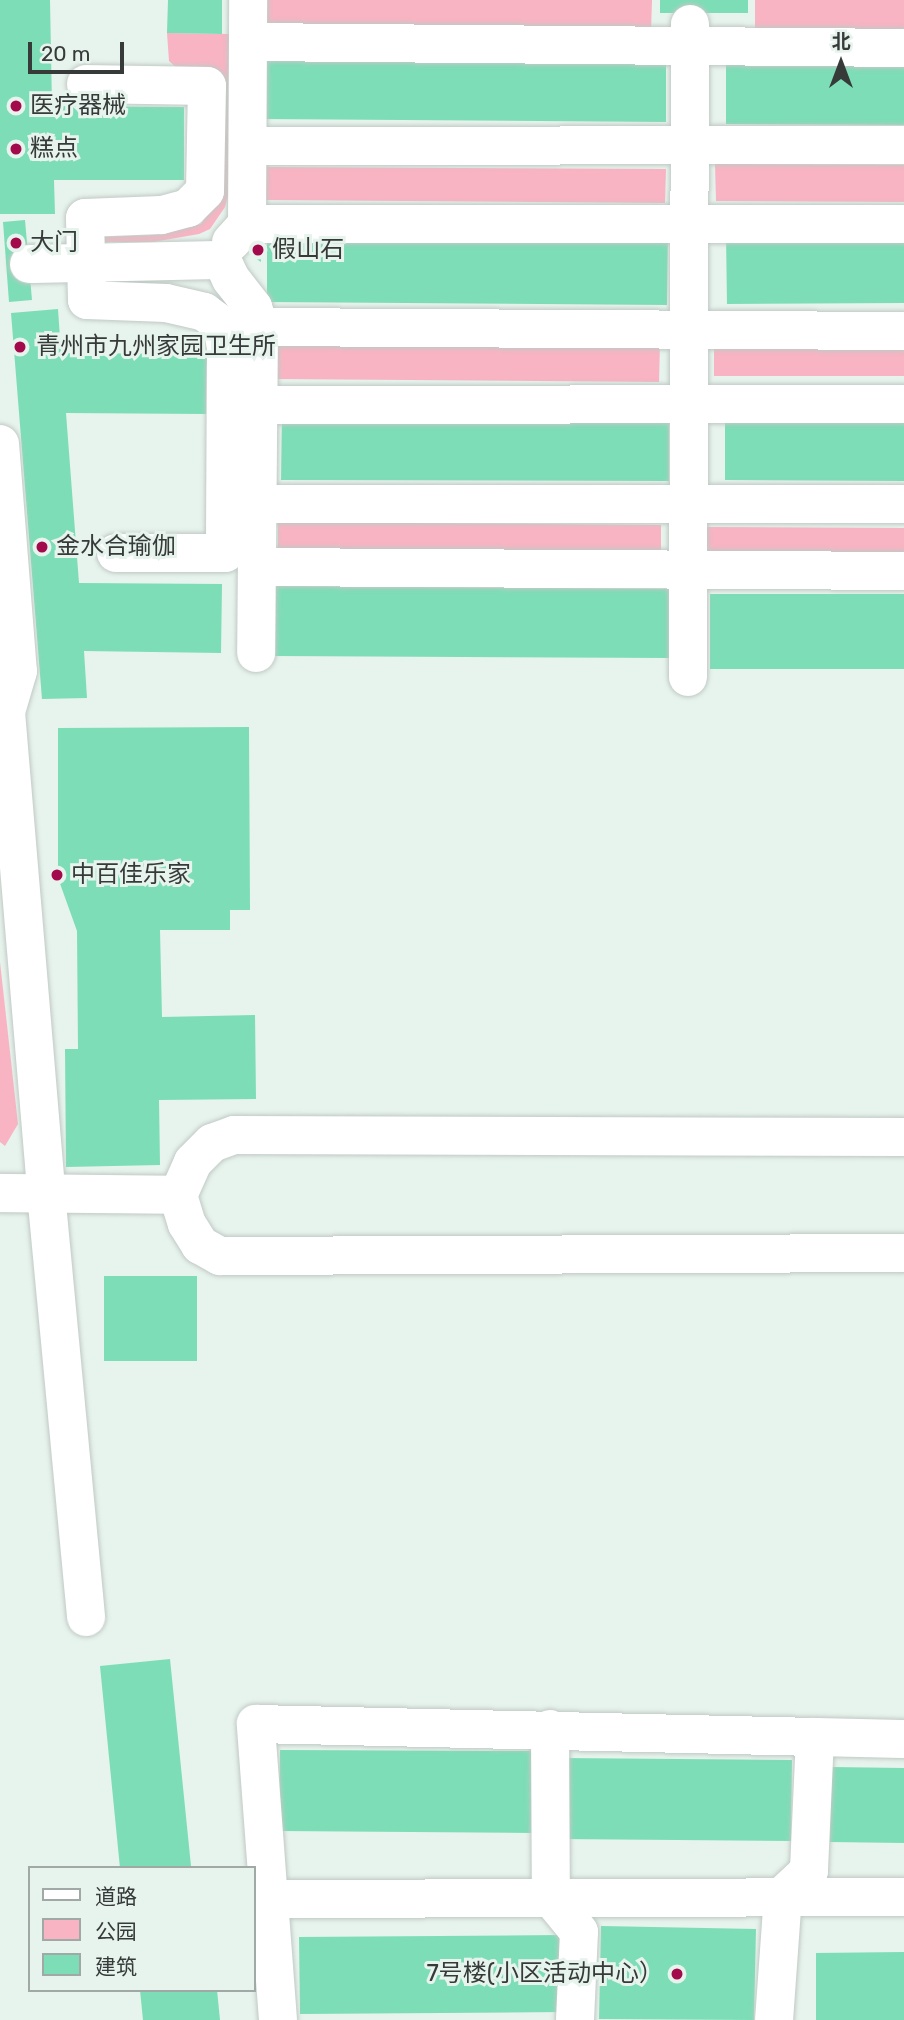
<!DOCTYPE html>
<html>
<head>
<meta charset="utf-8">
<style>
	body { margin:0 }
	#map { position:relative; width:904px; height:2020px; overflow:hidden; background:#e7f3ed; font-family:Rubik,"Noto Sans SC",sans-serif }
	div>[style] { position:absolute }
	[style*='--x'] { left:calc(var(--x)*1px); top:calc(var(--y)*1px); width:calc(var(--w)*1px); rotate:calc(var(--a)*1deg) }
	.green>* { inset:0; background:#f8b4c3 }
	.building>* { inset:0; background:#7dddb7 }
	.roads { filter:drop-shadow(0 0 2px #c0cac5) drop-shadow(0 0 2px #c0cac5) }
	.minor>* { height:38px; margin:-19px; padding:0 19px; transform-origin:19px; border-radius:19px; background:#fff }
	.dots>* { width:19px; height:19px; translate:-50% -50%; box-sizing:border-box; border:4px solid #e7f3ed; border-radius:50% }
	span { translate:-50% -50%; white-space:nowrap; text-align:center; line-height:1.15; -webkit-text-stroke:6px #e7f3ed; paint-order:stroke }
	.poi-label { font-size:24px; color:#363a38 }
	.left { translate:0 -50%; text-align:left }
	.right { translate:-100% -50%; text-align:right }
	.legend { position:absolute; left:28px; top:1866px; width:228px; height:126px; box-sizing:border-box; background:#e7f3ed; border:2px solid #a0a9a5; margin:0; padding:9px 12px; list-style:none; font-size:21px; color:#363a38 }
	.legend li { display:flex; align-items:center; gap:14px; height:35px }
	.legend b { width:35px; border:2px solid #a0a9a5 }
	.north { position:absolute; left:806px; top:28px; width:70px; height:70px; -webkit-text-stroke:5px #e7f3ed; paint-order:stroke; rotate:0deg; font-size:19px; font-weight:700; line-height:28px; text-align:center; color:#363a38 }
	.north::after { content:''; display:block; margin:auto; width:24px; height:32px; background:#363a38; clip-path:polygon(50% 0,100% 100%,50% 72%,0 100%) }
	.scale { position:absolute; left:28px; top:42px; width:96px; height:32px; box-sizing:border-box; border:4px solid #363a38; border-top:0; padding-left:9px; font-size:21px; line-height:24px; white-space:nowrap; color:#363a38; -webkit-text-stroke:5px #e7f3ed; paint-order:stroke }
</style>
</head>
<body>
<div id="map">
	<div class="green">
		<i style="clip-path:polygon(260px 0,652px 0,651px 32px,260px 28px)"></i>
		<i style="clip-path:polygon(755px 0,904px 0,904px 33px,755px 33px)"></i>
		<i style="clip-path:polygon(167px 33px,230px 34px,230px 188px,225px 207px,210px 229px,199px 234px,153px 242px,100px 242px,100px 237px,154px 235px,201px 224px,220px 196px,221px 74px,179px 70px,169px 61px)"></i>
		<i style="clip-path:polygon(715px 164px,904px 165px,904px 202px,716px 201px)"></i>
		<i style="clip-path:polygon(265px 167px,666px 169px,665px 203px,265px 200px)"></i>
		<i style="clip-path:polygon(277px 341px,660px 343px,659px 382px,276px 379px)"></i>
		<i style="clip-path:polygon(714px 348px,904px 348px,904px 376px,714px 376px)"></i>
		<i style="clip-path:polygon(278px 522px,661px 525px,661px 557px,278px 555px)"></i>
		<i style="clip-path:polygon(706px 527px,904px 528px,904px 556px,705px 555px)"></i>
		<i style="clip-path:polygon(0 962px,18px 1124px,5px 1146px,0 1142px)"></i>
	</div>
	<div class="building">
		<i style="clip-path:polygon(0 0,50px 0,52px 106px,184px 107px,184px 180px,54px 180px,55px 214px,0 214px)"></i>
		<i style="clip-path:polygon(168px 0,222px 0,222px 34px,167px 33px)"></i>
		<i style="clip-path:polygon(660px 0,748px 0,748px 13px,660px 13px)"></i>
		<i style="clip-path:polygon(260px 52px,666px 55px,666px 122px,260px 119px)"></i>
		<i style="clip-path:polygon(726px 57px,904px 58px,904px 125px,726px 124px)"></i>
		<i style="clip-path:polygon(25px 220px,32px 300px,9px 302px,3px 222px)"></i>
		<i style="clip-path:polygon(267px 233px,668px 236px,667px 305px,267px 302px)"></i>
		<i style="clip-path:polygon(904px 233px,904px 303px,727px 304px,726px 234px)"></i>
		<i style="clip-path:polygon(260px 247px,261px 262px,249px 254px)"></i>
		<i style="clip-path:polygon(58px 309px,61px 353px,207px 354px,206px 414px,66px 413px,79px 583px,222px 584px,221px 653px,84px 651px,87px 698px,42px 699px,11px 313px)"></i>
		<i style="clip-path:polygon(282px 414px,669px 415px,669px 481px,281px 480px)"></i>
		<i style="clip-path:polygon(725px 414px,904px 415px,904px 481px,725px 480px)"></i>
		<i style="clip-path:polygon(274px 586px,669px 589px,669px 658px,274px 656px)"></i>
		<i style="clip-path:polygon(710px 594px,904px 594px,904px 669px,710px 669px)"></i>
		<i style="clip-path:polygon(249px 727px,250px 910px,230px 910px,230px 930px,160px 930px,162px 1017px,255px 1015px,256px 1099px,159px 1100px,160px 1165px,66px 1167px,65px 1049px,78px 1049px,77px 931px,58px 878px,58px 728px)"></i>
		<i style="clip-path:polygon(104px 1276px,197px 1276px,197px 1361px,104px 1361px)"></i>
		<i style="clip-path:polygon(170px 1659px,191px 1866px,120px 1868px,100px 1666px)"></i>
		<i style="clip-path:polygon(280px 1750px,534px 1751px,534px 1833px,279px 1831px)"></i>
		<i style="clip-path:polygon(561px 1758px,792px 1760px,791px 1841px,560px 1839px)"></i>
		<i style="clip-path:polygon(831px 1767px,904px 1768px,904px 1843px,830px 1842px)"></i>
		<i style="clip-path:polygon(601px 1926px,756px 1929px,754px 2020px,599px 2019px)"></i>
		<i style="clip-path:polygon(562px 1935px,563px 2012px,300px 2014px,299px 1937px)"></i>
		<i style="clip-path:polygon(904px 1952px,904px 2020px,816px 2020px,816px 1953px)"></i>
		<i style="clip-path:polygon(140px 1990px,217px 1990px,220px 2020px,143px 2020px)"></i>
	</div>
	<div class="roads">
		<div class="minor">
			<i style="--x:248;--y:42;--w:656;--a:0.52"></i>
			<i style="--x:86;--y:84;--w:121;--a:0.9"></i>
			<i style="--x:207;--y:86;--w:105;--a:91.1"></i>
			<i style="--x:205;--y:191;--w:24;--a:135"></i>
			<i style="--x:188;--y:208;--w:28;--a:165"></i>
			<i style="--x:161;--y:215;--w:76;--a:177.7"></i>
			<i style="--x:85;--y:218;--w:82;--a:88.6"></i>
			<i style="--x:87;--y:300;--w:79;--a:2.2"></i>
			<i style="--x:166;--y:303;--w:39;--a:13"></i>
			<i style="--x:204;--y:312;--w:22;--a:36"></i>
			<i style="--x:222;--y:325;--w:23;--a:80"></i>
			<i style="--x:226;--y:348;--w:205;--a:90.3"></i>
			<i style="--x:225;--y:553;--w:109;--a:180"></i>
			<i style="--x:248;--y:146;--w:656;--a:-0.09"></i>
			<i style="--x:247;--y:224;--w:657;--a:0"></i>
			<i style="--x:231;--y:242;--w:24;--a:-48"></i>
			<i style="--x:247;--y:224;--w:224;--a:-89.7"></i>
			<i style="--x:222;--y:260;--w:21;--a:65"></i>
			<i style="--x:231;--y:279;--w:36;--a:52"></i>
			<i style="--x:253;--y:307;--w:21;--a:73"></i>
			<i style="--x:259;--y:327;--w:326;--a:90.5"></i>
			<i style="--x:29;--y:264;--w:193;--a:-1.2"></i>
			<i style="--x:259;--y:327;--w:645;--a:0.36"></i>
			<i style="--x:258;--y:405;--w:646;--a:-0.09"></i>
			<i style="--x:0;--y:444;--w:228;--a:85.5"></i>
			<i style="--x:18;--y:671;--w:43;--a:106.3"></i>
			<i style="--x:6;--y:712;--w:483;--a:85.2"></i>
			<i style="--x:46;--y:1193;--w:426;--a:84.6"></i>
			<i style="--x:257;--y:504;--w:647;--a:0"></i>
			<i style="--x:257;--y:567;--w:647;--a:0.35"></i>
			<i style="--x:688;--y:677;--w:653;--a:-89.82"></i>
			<i style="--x:904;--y:1137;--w:670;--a:-179.83"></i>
			<i style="--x:234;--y:1135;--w:23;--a:160"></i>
			<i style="--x:212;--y:1143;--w:27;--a:135"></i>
			<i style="--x:193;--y:1162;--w:36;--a:114"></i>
			<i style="--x:178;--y:1195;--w:30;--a:73"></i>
			<i style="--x:187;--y:1224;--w:25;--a:58"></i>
			<i style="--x:200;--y:1245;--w:23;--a:29"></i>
			<i style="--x:220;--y:1256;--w:684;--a:-0.25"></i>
			<i style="--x:0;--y:1193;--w:178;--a:0.6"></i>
			<i style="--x:550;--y:1729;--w:169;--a:89.7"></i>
			<i style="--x:551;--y:1898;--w:44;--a:50.5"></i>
			<i style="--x:579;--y:1932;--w:88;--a:92.6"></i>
			<i style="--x:815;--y:1737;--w:89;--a:1.3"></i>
			<i style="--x:269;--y:1899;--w:635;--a:-0.18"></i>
			<i style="--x:278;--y:2020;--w:297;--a:-94.3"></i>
			<i style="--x:256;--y:1724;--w:559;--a:1.33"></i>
			<i style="--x:815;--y:1737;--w:134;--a:92.6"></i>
			<i style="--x:809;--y:1871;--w:35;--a:137"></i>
			<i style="--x:783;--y:1895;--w:125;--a:94.1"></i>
		</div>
	</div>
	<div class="dots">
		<i style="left:16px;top:106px;background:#a20a4b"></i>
		<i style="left:16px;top:149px;background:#a20a4b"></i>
		<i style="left:16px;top:243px;background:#a20a4b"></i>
		<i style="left:258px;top:250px;background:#a20a4b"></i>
		<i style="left:20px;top:347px;background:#a20a4b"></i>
		<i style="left:42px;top:547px;background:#a20a4b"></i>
		<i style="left:57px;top:875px;background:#a20a4b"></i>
		<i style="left:677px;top:1974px;background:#a20a4b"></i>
	</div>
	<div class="poi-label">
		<span class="left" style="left:30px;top:106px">医疗器械</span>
		<span class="left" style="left:30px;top:149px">糕点</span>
		<span class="left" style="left:30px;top:243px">大门</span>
		<span class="left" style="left:272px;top:250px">假山石</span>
		<span class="left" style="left:36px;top:347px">青州市九州家园卫生所</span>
		<span class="left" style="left:56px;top:547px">金水合瑜伽</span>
		<span class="left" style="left:71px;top:875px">中百佳乐家</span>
		<span class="right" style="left:663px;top:1974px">7号楼(小区活动中心）</span>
	</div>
	<ul class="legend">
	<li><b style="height:9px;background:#fff"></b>道路</li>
	<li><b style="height:19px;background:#f8b4c3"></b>公园</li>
	<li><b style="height:19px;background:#7dddb7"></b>建筑</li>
	</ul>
	<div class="north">北</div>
	<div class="scale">20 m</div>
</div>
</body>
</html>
